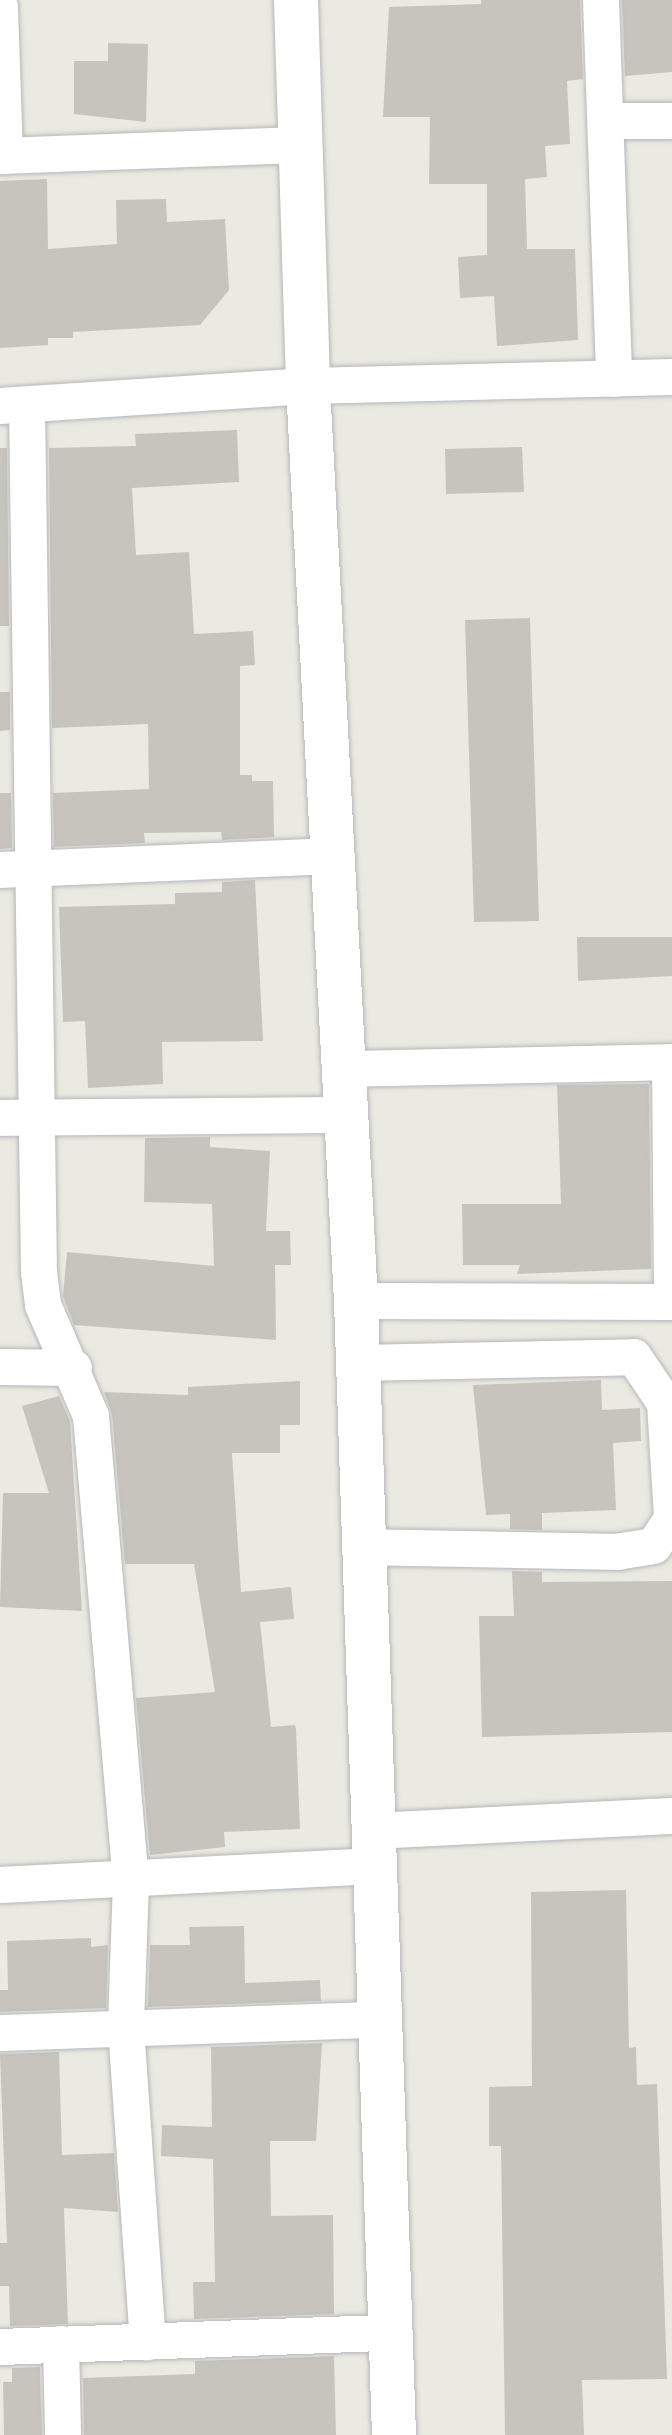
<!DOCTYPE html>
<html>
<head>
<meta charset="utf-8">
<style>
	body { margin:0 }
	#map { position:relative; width:672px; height:2435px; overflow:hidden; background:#ebeae0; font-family:Arial,sans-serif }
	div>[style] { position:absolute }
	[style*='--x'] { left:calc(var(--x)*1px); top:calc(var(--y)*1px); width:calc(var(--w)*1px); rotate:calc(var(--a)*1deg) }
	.building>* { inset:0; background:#c6c4bd }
	.roads { filter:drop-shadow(0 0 2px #b5b7bc) drop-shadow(0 0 2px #b5b7bc) }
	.street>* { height:36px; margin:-18px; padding:0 18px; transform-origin:18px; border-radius:18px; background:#fff }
	.secondary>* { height:44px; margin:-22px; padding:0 22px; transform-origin:22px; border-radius:22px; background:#fff }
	span { translate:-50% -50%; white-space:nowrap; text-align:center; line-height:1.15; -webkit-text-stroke:6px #fff; paint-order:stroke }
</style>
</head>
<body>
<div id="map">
	<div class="building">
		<i style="clip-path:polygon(481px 0,580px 0,583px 79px,567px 81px,570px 144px,545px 146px,547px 177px,525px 179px,527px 249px,575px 249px,578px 340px,497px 346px,494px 296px,460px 298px,458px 257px,487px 255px,487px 184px,429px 184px,430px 117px,383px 117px,389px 7px,481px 4px)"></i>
		<i style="clip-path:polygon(622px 0,672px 0,672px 72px,625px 76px)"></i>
		<i style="clip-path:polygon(108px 43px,148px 44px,146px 122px,74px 114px,74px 61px,108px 61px)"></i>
		<i style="clip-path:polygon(47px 179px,48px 249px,117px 244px,116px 200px,166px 199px,167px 222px,225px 219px,229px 290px,200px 325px,73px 332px,73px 338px,48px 338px,48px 345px,0 348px,0 181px)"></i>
		<i style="clip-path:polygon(237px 430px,239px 482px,132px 488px,136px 555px,189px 552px,194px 634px,253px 631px,255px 665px,240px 666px,240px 775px,252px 775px,252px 781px,273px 781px,274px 837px,222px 840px,221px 832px,144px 833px,145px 843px,54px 847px,53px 793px,149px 789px,148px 724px,52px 728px,49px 448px,136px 446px,135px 434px)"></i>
		<i style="clip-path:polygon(522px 447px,524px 492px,446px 494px,445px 449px)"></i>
		<i style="clip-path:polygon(0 448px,7px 448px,9px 626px,0 626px)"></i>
		<i style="clip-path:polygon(530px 618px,539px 921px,474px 922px,465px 620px)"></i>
		<i style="clip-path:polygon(0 692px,10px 692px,10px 730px,0 731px)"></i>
		<i style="clip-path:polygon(0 793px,11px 793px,12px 848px,0 849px)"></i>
		<i style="clip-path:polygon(255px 880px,263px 1041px,162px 1042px,163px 1084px,88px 1088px,85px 1021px,63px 1022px,59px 907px,175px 904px,175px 893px,222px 892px,222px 882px)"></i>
		<i style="clip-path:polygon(577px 937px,672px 937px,672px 976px,578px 981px)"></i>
		<i style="clip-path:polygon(649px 1084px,651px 1269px,517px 1274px,520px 1265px,463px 1265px,462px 1204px,561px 1204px,557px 1085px)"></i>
		<i style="clip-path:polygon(210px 1137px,210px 1147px,270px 1151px,266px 1231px,290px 1231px,291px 1265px,275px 1265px,276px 1340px,74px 1325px,63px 1296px,67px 1252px,214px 1266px,212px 1204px,144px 1202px,145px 1138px)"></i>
		<i style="clip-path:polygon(601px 1380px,602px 1410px,640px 1408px,641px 1441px,613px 1443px,616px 1510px,542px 1513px,542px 1530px,510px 1529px,510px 1514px,486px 1515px,473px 1385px)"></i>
		<i style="clip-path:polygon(300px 1381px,300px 1425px,280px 1425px,280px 1453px,232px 1453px,241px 1592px,291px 1587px,294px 1619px,260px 1622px,271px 1727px,295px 1725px,296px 1729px,300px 1829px,224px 1832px,225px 1847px,150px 1855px,136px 1698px,215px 1692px,194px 1564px,125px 1564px,112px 1414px,104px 1392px,188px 1395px,188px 1387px)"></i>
		<i style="clip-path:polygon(59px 1396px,70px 1421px,82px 1611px,0 1607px,3px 1493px,49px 1493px,22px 1406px)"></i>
		<i style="clip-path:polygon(512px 1571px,542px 1572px,542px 1582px,672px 1581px,672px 1732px,482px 1737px,479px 1616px,514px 1616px)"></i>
		<i style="clip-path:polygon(626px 1890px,629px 2048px,636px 2047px,637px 2085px,657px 2084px,667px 2379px,582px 2380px,584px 2435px,505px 2435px,501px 2146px,489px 2146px,489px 2087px,532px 2086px,531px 1892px)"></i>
		<i style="clip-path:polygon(244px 1926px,245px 1983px,320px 1980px,321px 2001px,148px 2007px,150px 1945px,190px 1945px,189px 1927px)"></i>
		<i style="clip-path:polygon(91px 1938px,91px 1947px,108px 1945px,106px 2008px,0 2012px,0 1990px,8px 1990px,7px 1941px)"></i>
		<i style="clip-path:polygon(322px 2043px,316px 2141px,270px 2141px,271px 2216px,333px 2215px,334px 2314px,194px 2319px,193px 2282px,215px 2282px,213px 2159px,161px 2156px,162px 2125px,212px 2127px,211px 2047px)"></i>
		<i style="clip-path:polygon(59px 2052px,62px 2155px,114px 2153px,118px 2212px,64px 2208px,68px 2324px,10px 2326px,9px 2286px,0 2286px,0 2243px,7px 2243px,0 2054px)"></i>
		<i style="clip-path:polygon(334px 2356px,336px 2435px,84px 2435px,83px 2378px,195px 2374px,195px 2361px)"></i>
		<i style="clip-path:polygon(40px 2367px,42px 2435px,4px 2435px,3px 2382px,12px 2382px,12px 2368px)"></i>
	</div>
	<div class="roads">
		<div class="street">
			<i style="--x:601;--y:0;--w:379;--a:88"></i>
			<i style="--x:0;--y:7;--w:149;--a:88.1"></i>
			<i style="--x:607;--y:121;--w:65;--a:0"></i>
			<i style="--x:0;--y:156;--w:301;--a:-2.1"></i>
			<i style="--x:27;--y:405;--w:867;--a:89.21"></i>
			<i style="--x:39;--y:1272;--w:33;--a:83"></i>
			<i style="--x:43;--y:1305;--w:121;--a:66.6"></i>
			<i style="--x:91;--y:1416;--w:468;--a:85.1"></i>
			<i style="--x:131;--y:1882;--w:146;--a:92"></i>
			<i style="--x:126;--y:2028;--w:315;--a:86"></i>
			<i style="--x:0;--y:406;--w:309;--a:-3.7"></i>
			<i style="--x:308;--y:386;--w:364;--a:-1.4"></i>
			<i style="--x:0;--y:870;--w:334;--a:-2.4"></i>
			<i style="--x:670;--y:1062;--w:240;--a:89.5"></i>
			<i style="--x:345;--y:1069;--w:327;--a:-1.2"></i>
			<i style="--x:0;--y:1118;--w:346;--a:-0.5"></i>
			<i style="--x:356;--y:1301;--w:316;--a:0.2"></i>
			<i style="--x:359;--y:1363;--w:275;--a:-1.2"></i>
			<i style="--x:634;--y:1357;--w:55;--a:56"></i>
			<i style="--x:665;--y:1403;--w:116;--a:86.5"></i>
			<i style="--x:672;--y:1519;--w:32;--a:124"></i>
			<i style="--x:654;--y:1546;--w:36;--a:171"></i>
			<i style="--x:618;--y:1552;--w:254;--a:-178.9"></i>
			<i style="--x:0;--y:1367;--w:74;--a:0.8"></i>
			<i style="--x:372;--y:1831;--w:300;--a:-2.9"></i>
			<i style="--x:0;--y:1885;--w:373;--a:-2.9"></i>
			<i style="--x:0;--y:2033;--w:380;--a:-2"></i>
			<i style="--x:61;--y:2344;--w:91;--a:88.7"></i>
			<i style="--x:0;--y:2347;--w:391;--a:-2.1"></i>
		</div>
		<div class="secondary">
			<i style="--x:296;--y:0;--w:386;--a:88.2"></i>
			<i style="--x:308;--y:386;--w:916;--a:87"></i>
			<i style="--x:356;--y:1301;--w:1135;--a:88.08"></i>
		</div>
	</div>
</div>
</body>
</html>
